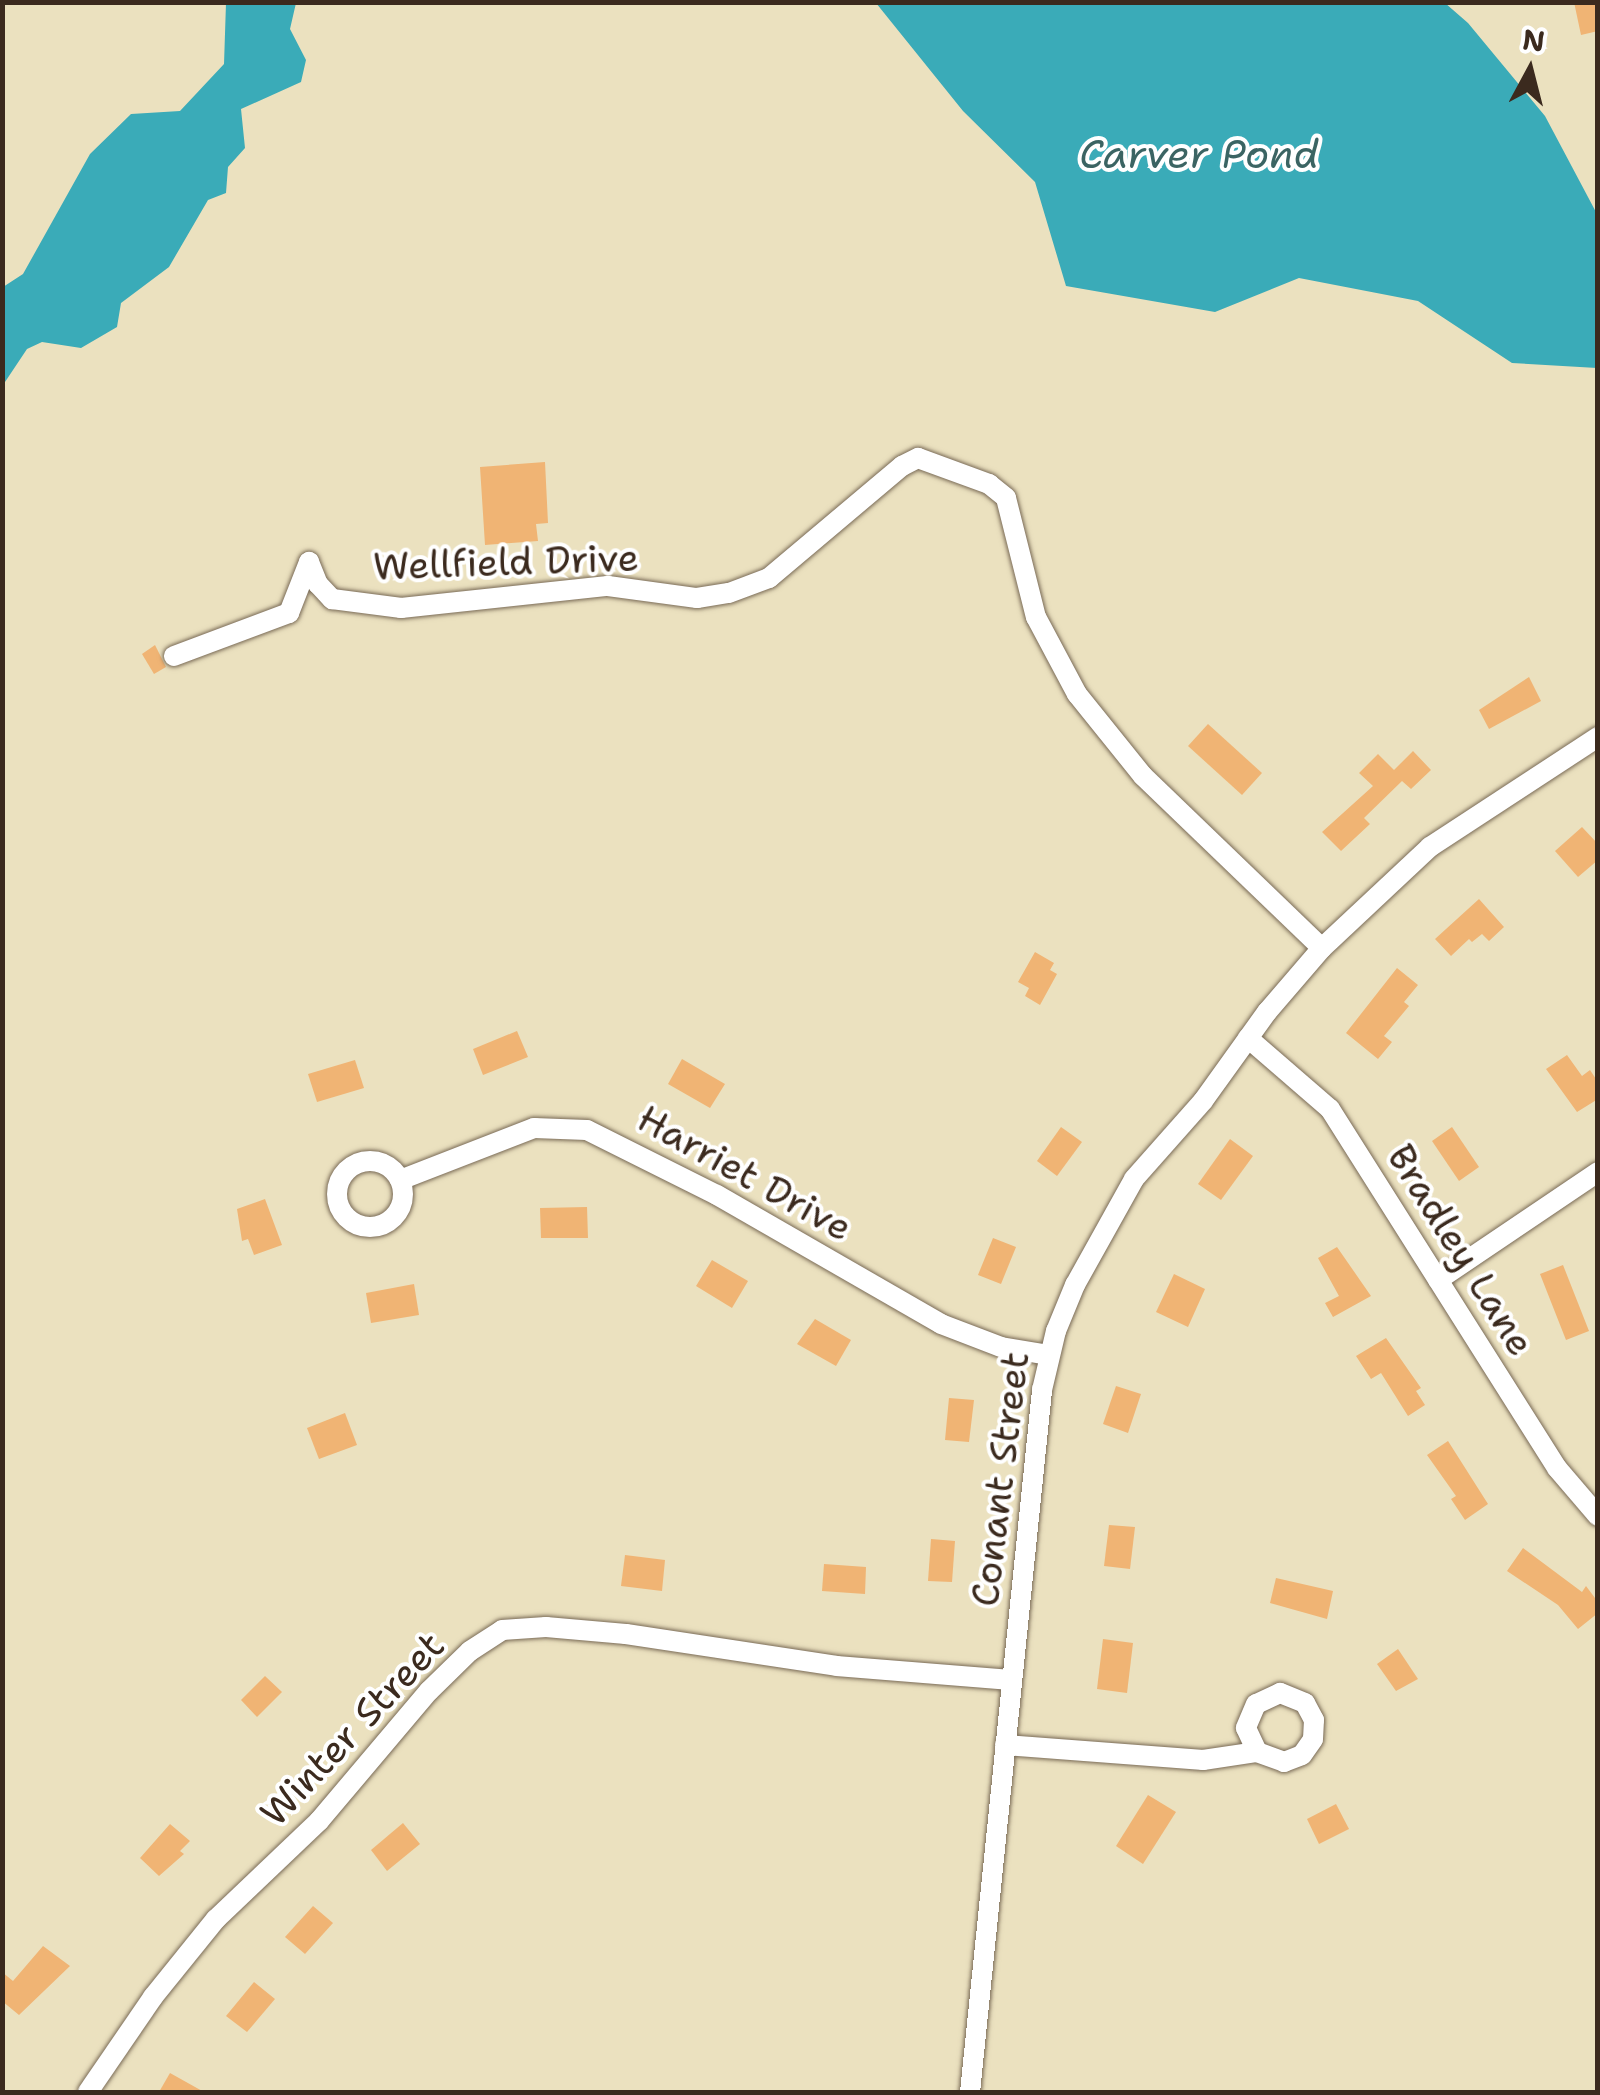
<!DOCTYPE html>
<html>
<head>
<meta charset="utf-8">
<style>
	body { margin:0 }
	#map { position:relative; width:1600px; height:2095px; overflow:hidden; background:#ebe1bf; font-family:"Shantell Sans",sans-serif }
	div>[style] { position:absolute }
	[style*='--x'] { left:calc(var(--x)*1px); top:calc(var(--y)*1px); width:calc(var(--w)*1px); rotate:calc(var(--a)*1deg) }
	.water>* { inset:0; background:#3aabb8 }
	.building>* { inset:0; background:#f0b474 }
	.roads { filter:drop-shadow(0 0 2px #796a56) drop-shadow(0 0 2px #796a56) }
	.street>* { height:20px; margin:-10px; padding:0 10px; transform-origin:10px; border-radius:10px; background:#fff }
	.street>.ring { margin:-10px; padding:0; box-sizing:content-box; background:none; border:20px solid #fff; border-radius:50% }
	span { translate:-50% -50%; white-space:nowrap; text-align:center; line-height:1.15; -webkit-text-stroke:8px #fff; paint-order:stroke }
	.street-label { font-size:38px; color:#3b2a1e }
	.water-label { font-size:40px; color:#3b6463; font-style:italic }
	.frame { position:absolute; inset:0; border:5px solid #3b2a1e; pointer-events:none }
	.north { position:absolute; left:1480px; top:20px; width:100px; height:100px; -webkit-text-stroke:8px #fff; paint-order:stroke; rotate:7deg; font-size:28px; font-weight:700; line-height:40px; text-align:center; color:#3b2a1e }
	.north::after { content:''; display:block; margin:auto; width:35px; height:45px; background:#3b2a1e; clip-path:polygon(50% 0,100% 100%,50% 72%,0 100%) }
</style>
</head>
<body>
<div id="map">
	<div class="water">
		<i style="clip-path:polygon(226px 3px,296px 3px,290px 29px,306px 60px,301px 82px,241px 109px,245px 148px,228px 167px,226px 193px,208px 200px,169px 267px,121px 303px,117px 327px,81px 348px,42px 342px,27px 349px,3px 385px,3px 287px,23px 274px,90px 154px,131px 114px,180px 111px,224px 64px)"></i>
		<i style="clip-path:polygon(876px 3px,1445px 3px,1468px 23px,1545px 116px,1597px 214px,1597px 368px,1512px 363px,1418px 301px,1299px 278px,1215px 312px,1066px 286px,1035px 182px,963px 111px)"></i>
	</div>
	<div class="building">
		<i style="clip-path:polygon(1574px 2px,1598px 2px,1598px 31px,1581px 35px)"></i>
		<i style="clip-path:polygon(545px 462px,548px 523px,536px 524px,538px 541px,485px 545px,480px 467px)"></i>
		<i style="clip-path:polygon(155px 645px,166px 667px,154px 674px,142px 654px)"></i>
		<i style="clip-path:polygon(1529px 677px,1541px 701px,1489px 729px,1479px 710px)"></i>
		<i style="clip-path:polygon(1208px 724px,1262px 773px,1242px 795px,1188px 746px)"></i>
		<i style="clip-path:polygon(1413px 751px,1431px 770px,1411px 789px,1402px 781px,1364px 818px,1370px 824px,1341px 851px,1322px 832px,1373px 786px,1359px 773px,1378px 754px,1394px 770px)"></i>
		<i style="clip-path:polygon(1582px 827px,1598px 844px,1598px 860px,1578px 877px,1555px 851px)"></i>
		<i style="clip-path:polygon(1479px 899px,1504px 927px,1489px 941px,1482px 934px,1472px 942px,1469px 939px,1451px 956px,1435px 939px)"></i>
		<i style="clip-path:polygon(1035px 952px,1054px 963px,1050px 970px,1057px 974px,1040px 1005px,1025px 996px,1029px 988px,1018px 982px)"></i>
		<i style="clip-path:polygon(1397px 968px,1418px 985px,1404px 1002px,1409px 1006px,1384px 1036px,1392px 1042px,1378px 1059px,1346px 1033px)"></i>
		<i style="clip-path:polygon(517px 1031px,528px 1057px,483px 1075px,473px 1049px)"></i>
		<i style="clip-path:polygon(1567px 1055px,1582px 1076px,1590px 1070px,1598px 1082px,1598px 1099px,1577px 1112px,1546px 1069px)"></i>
		<i style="clip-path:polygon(682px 1059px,725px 1084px,710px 1108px,668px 1084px)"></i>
		<i style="clip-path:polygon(355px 1060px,364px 1088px,317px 1102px,308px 1074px)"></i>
		<i style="clip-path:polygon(1061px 1127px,1082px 1142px,1057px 1176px,1037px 1161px)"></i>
		<i style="clip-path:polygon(1452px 1127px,1479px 1167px,1459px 1181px,1432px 1141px)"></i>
		<i style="clip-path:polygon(1230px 1139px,1253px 1156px,1221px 1200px,1198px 1184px)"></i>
		<i style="clip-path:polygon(265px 1199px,282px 1245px,254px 1255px,248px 1239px,242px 1241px,237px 1209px)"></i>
		<i style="clip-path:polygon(587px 1207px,588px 1238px,541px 1238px,540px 1208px)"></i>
		<i style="clip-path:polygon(993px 1238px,1016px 1247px,1001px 1284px,978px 1275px)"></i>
		<i style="clip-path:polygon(1337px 1247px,1371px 1296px,1333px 1317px,1325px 1303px,1339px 1296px,1318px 1258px)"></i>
		<i style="clip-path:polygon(712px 1260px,748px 1281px,732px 1308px,696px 1286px)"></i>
		<i style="clip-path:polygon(1563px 1265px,1589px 1331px,1566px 1340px,1540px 1274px)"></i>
		<i style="clip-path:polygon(1174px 1274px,1205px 1289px,1188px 1327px,1156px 1312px)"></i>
		<i style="clip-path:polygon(414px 1284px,419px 1315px,371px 1323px,366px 1293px)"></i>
		<i style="clip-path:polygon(815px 1319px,851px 1340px,836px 1366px,797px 1344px)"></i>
		<i style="clip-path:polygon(1386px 1338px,1421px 1388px,1416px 1391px,1425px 1405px,1408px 1416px,1381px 1373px,1371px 1379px,1356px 1356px)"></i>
		<i style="clip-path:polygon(1116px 1386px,1141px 1394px,1128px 1433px,1103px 1424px)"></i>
		<i style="clip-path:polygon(949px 1398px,974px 1400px,969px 1442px,945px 1440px)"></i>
		<i style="clip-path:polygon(345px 1413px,357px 1445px,319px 1459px,307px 1428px)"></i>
		<i style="clip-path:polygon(1448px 1441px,1488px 1504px,1465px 1520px,1451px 1499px,1456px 1496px,1427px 1455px)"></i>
		<i style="clip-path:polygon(1109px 1525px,1135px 1527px,1130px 1569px,1104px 1566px)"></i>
		<i style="clip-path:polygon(931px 1539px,955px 1541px,952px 1582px,928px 1581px)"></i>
		<i style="clip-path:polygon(1523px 1548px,1582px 1592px,1586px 1586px,1598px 1602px,1598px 1613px,1578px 1629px,1558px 1605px,1507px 1571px)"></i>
		<i style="clip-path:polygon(625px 1555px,665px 1560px,662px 1591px,621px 1586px)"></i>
		<i style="clip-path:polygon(824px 1564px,866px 1567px,865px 1594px,822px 1591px)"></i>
		<i style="clip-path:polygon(1276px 1578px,1333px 1591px,1327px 1619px,1270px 1603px)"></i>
		<i style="clip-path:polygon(1103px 1639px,1133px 1643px,1127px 1693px,1097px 1689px)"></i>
		<i style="clip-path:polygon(1398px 1649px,1418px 1679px,1396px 1691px,1377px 1664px)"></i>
		<i style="clip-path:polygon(265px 1676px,282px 1692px,257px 1717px,241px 1700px)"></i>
		<i style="clip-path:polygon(1148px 1795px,1176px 1812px,1143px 1864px,1116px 1846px)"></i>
		<i style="clip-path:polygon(1336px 1804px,1349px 1829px,1319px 1844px,1307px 1819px)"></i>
		<i style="clip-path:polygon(403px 1823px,420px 1844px,387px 1871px,371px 1850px)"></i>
		<i style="clip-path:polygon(170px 1824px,190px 1841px,180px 1851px,184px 1854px,159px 1876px,140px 1858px)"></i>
		<i style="clip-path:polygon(313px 1906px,333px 1923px,305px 1954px,285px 1937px)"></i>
		<i style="clip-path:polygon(43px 1946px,70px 1966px,19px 2015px,2px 2001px,2px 1972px,13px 1981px)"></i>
		<i style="clip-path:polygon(254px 1982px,275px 1999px,247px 2032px,226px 2016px)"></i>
		<i style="clip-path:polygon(170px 2073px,204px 2092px,159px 2092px)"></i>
	</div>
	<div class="roads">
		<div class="street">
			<i style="--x:174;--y:656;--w:123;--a:-20.5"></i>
			<i style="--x:289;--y:613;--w:55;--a:-68.6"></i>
			<i style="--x:309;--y:562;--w:24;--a:68"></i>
			<i style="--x:318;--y:584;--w:21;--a:47"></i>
			<i style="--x:332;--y:599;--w:70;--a:7.4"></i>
			<i style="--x:401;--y:608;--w:208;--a:-6.1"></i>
			<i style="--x:608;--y:586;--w:90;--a:7.7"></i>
			<i style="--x:697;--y:598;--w:32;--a:-9"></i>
			<i style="--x:729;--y:593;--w:43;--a:-20.6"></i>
			<i style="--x:769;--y:578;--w:174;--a:-40.1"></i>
			<i style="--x:902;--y:466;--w:18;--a:-27"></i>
			<i style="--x:918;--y:458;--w:76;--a:20.1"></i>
			<i style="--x:989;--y:484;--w:22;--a:39"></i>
			<i style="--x:1006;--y:498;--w:123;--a:75.9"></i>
			<i style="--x:1036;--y:617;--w:87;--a:62"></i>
			<i style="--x:1077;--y:694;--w:105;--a:51.2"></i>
			<i style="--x:1143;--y:776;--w:248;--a:43.9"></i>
			<i style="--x:1248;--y:1038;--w:108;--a:40.9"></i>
			<i style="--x:1330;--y:1109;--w:425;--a:57.7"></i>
			<i style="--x:1557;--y:1468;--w:63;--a:49.5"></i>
			<i class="ring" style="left:337px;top:1161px;width:46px;height:46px"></i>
			<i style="--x:400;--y:1180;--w:144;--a:-21.2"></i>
			<i style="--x:534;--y:1128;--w:53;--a:2.2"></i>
			<i style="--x:587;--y:1130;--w:145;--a:26.6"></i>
			<i style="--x:717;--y:1195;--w:258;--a:29.9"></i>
			<i style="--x:941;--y:1324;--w:64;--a:21"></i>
			<i style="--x:1001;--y:1347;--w:49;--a:9.5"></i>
			<i style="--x:1438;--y:1280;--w:193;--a:-34"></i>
			<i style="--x:1005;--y:1745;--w:199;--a:4.3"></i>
			<i style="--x:1203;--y:1760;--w:55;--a:-8.4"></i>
			<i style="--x:1257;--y:1752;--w:29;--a:20"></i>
			<i style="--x:1284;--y:1762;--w:19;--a:-21"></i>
			<i style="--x:1302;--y:1755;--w:19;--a:-55"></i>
			<i style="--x:1313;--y:1739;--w:19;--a:-87"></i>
			<i style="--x:1314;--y:1720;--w:19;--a:-118"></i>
			<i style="--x:1305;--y:1703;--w:27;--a:-158"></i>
			<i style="--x:1280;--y:1693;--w:26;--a:155"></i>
			<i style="--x:1256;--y:1704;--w:26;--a:113"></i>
			<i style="--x:1246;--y:1728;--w:26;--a:65"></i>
			<i style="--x:88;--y:2092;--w:115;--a:-55.6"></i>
			<i style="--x:153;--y:1997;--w:100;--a:-51.1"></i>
			<i style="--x:216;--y:1919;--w:142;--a:-43.6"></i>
			<i style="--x:319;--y:1821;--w:170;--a:-49.8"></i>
			<i style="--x:429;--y:1691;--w:57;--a:-44.3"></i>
			<i style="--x:470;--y:1651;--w:38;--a:-33"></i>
			<i style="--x:502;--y:1630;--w:44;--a:-3.9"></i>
			<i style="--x:546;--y:1627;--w:80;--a:5"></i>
			<i style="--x:626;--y:1634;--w:213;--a:8.6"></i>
			<i style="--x:837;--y:1666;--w:174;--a:4.6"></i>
			<i style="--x:970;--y:2092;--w:706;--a:-84.14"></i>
			<i style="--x:1042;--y:1390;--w:61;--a:-76.7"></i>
			<i style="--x:1056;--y:1331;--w:50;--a:-67.6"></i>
			<i style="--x:1075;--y:1285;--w:121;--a:-60.9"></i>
			<i style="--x:1134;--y:1179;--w:104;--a:-48.5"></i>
			<i style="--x:1203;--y:1101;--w:110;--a:-54.3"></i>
			<i style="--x:1267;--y:1012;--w:84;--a:-49.3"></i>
			<i style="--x:1322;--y:948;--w:148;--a:-43.1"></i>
			<i style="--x:1430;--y:847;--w:201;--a:-33.2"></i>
		</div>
	</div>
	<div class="street-label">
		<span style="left:506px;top:562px;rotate:-2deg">Wellfield Drive</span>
		<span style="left:745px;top:1173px;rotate:29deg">Harriet Drive</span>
		<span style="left:1461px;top:1250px;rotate:58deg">Bradley Lane</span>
		<span style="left:1000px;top:1479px;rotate:-83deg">Conant Street</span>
		<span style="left:352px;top:1729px;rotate:-47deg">Winter Street</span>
	</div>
	<div class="water-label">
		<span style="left:1199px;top:154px">Carver Pond</span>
	</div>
	<div class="frame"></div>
	<div class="north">N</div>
</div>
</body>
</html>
